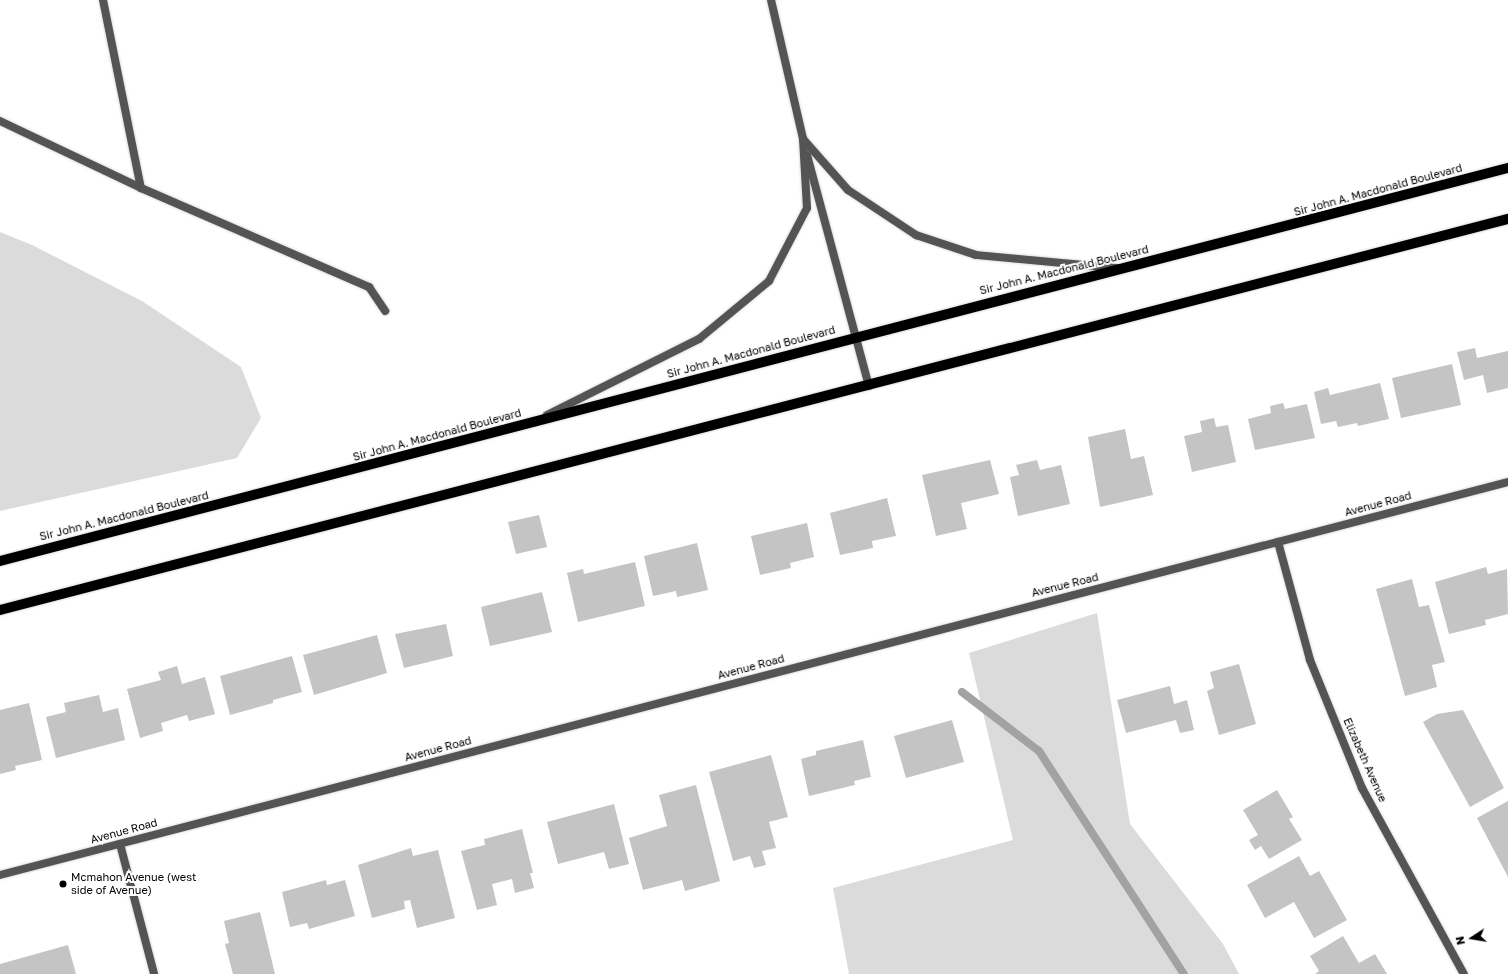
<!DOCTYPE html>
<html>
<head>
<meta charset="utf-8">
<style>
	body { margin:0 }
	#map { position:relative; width:1508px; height:974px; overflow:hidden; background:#fff; font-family:"Golos Text",sans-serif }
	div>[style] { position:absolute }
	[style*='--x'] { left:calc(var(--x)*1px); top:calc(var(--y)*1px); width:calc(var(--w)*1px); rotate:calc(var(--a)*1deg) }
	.green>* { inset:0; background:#dbdbdb }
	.stream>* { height:8px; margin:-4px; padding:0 4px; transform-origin:4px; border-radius:4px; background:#a2a2a2 }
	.building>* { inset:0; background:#c4c4c4 }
	.roads { filter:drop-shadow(0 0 1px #dbdbdb) drop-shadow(0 0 1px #dbdbdb) }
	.service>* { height:8px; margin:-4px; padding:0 4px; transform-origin:4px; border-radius:4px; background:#545454 }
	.minor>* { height:8px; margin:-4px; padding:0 4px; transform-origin:4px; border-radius:4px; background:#545454 }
	.primary>* { height:10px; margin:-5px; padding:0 5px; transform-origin:5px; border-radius:5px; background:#000 }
	.dots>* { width:11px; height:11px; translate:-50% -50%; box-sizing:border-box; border:2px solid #fff; border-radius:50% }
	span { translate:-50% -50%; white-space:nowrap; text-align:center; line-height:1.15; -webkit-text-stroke:4px #fff; paint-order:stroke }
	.street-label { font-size:11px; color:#000 }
	.poi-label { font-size:11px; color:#000 }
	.left { translate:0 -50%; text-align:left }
	.north { position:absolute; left:1452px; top:918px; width:40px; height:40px; -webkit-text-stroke:3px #fff; paint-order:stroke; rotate:258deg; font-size:11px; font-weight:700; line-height:16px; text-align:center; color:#000 }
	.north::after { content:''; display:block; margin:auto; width:14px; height:18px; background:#000; clip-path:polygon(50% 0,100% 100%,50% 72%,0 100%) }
</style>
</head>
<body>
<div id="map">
	<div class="green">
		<i style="clip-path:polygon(0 232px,32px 245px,142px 301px,241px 367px,261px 418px,237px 458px,0 511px)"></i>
		<i style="clip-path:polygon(1097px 613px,1130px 824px,1223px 944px,1239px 974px,849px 974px,833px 888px,1013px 840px,969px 653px)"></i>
	</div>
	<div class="stream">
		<i style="--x:962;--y:692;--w:97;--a:37.5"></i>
		<i style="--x:1039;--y:751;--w:266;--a:57"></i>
	</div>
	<div class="building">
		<i style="clip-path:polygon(1475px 348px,1477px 358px,1508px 351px,1508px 388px,1487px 393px,1483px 375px,1464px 380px,1457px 352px)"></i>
		<i style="clip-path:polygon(1452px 364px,1461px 405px,1401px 418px,1392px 378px)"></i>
		<i style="clip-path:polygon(1380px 383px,1389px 419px,1358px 426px,1357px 423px,1338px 427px,1336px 421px,1321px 424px,1314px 392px,1328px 388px,1330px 395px)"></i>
		<i style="clip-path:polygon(1283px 403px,1285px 409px,1307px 404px,1315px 438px,1255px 450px,1248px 419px,1271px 413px,1270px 406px)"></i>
		<i style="clip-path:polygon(1214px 418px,1216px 427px,1228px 425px,1236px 462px,1192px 472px,1184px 436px,1202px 432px,1200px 421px)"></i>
		<i style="clip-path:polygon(1125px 429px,1131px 459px,1144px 456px,1153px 495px,1100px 507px,1088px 437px)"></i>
		<i style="clip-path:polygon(990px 460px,999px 494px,961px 503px,967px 529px,936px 536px,922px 475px)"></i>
		<i style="clip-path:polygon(1037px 460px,1040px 470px,1061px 465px,1070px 504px,1018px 516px,1010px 477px,1019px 475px,1016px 465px)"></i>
		<i style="clip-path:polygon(887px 498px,896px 536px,872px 541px,873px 548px,840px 555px,830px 513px)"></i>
		<i style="clip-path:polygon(539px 515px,547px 547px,516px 554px,508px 522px)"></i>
		<i style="clip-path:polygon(807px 523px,814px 557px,790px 563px,791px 568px,760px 575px,751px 536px)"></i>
		<i style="clip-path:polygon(697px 543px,708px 590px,677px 597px,676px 591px,653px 596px,644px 556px)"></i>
		<i style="clip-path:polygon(635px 562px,645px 606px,578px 622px,567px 573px,583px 569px,584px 574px)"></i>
		<i style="clip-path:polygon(1486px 567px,1488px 574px,1507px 569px,1508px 614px,1485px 620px,1486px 625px,1449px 634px,1435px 582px)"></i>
		<i style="clip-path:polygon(1412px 579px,1419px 607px,1429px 605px,1445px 662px,1432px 665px,1437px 687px,1405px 696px,1376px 589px)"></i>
		<i style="clip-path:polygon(542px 592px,552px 632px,490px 646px,481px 607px)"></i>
		<i style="clip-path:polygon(446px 624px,453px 656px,404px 668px,395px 634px)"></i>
		<i style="clip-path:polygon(377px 635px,387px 673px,314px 695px,303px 655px)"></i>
		<i style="clip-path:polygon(292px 656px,302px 692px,273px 700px,273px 703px,230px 715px,220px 676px)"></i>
		<i style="clip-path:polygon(1239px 664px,1256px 724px,1219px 735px,1207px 691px,1214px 688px,1210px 672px)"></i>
		<i style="clip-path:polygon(177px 666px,182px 684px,205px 677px,215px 714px,189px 721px,187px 715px,161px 723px,163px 731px,140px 738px,127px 689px,161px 680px,158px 672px)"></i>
		<i style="clip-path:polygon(1170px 686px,1174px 704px,1187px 700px,1194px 730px,1180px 733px,1176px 720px,1126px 733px,1117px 700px)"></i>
		<i style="clip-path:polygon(99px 695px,103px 712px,118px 708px,125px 740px,56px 758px,46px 717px,66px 712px,64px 703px)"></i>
		<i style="clip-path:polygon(29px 703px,42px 760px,15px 766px,16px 770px,0 774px,0 710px)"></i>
		<i style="clip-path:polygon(1463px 710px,1504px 788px,1470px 807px,1423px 722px,1437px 714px)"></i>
		<i style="clip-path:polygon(952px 720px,964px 762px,906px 778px,894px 736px)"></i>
		<i style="clip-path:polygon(863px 740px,871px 777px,854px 781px,855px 785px,809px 796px,801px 759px,816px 755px,816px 751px)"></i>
		<i style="clip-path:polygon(771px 755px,788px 817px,769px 822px,776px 848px,762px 851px,766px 865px,754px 868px,750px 856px,733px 861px,709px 772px)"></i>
		<i style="clip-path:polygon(696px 785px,720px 881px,685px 891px,682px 880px,643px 890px,629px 838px,667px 826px,659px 795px)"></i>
		<i style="clip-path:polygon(1277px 790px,1293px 817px,1289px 819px,1302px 840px,1269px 859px,1261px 846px,1255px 850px,1249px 840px,1258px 835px,1243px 810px)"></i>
		<i style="clip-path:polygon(1508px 801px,1508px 877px,1477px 818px)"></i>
		<i style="clip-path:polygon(614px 804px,629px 864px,609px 869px,604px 852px,558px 864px,547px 822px)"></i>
		<i style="clip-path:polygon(522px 829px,533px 873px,530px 873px,534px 888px,515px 893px,512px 879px,492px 884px,497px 905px,477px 910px,461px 851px,485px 845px,484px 839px)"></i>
		<i style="clip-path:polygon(411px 848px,413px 856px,438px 850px,455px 918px,417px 928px,410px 900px,404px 901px,405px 909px,372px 918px,358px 865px)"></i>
		<i style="clip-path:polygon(1299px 856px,1310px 876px,1319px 871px,1347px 920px,1314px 938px,1294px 902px,1265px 918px,1247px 885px)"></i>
		<i style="clip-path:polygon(326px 880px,327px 885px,345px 880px,355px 916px,309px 929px,307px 923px,290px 927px,282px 892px)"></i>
		<i style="clip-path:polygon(260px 912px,275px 974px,233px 974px,225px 944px,229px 943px,224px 921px)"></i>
		<i style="clip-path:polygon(1343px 936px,1359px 963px,1375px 954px,1387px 974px,1315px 974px,1319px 971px,1310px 956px)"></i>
		<i style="clip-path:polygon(68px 945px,76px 974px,0 974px,0 964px)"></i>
	</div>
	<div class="roads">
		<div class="service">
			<i style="--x:103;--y:0;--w:192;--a:78.6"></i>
			<i style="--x:771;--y:0;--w:147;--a:77"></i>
			<i style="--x:0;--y:121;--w:156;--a:25.4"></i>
			<i style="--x:141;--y:188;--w:249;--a:23.5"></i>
			<i style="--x:369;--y:287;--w:29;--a:56"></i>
			<i style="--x:803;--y:139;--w:68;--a:48.6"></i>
			<i style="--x:848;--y:190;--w:82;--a:33.5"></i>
			<i style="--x:916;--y:235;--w:63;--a:18.4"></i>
			<i style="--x:976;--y:255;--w:142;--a:5.3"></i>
			<i style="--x:807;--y:155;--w:239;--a:75"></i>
			<i style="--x:547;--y:415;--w:170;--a:-26.6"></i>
			<i style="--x:699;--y:339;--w:91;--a:-39.6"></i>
			<i style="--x:769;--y:281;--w:82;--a:-62.5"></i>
			<i style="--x:807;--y:208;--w:69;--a:-93.3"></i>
		</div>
		<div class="minor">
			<i style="--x:1278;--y:542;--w:122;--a:74.8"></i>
			<i style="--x:1310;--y:660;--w:138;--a:67.9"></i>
			<i style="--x:1362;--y:788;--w:212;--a:61.3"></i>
			<i style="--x:120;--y:844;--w:134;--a:75.3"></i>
			<i style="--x:0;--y:875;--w:1558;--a:-14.61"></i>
		</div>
		<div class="primary">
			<i style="--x:0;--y:561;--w:1558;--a:-14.61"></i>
			<i style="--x:0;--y:610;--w:1558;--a:-14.54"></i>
		</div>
	</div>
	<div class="dots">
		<i style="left:63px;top:884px;background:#000"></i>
	</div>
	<div class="street-label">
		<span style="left:1378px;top:190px;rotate:-15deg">Sir John A. Macdonald Boulevard</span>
		<span style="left:1064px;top:270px;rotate:-14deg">Sir John A. Macdonald Boulevard</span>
		<span style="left:751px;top:352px;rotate:-15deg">Sir John A. Macdonald Boulevard</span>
		<span style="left:437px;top:435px;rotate:-15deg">Sir John A. Macdonald Boulevard</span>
		<span style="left:1378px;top:504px;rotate:-15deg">Avenue Road</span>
		<span style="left:124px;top:516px;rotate:-14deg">Sir John A. Macdonald Boulevard</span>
		<span style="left:1065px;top:585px;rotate:-14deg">Avenue Road</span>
		<span style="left:751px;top:667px;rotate:-15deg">Avenue Road</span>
		<span style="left:438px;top:749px;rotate:-15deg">Avenue Road</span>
		<span style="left:1365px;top:760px;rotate:66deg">Elizabeth Avenue</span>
		<span style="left:124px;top:831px;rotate:-15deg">Avenue Road</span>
	</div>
	<div class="poi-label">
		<span class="left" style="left:71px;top:884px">Mcmahon Avenue (west<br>side of Avenue)</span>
	</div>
	<div class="north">N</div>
</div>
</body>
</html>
